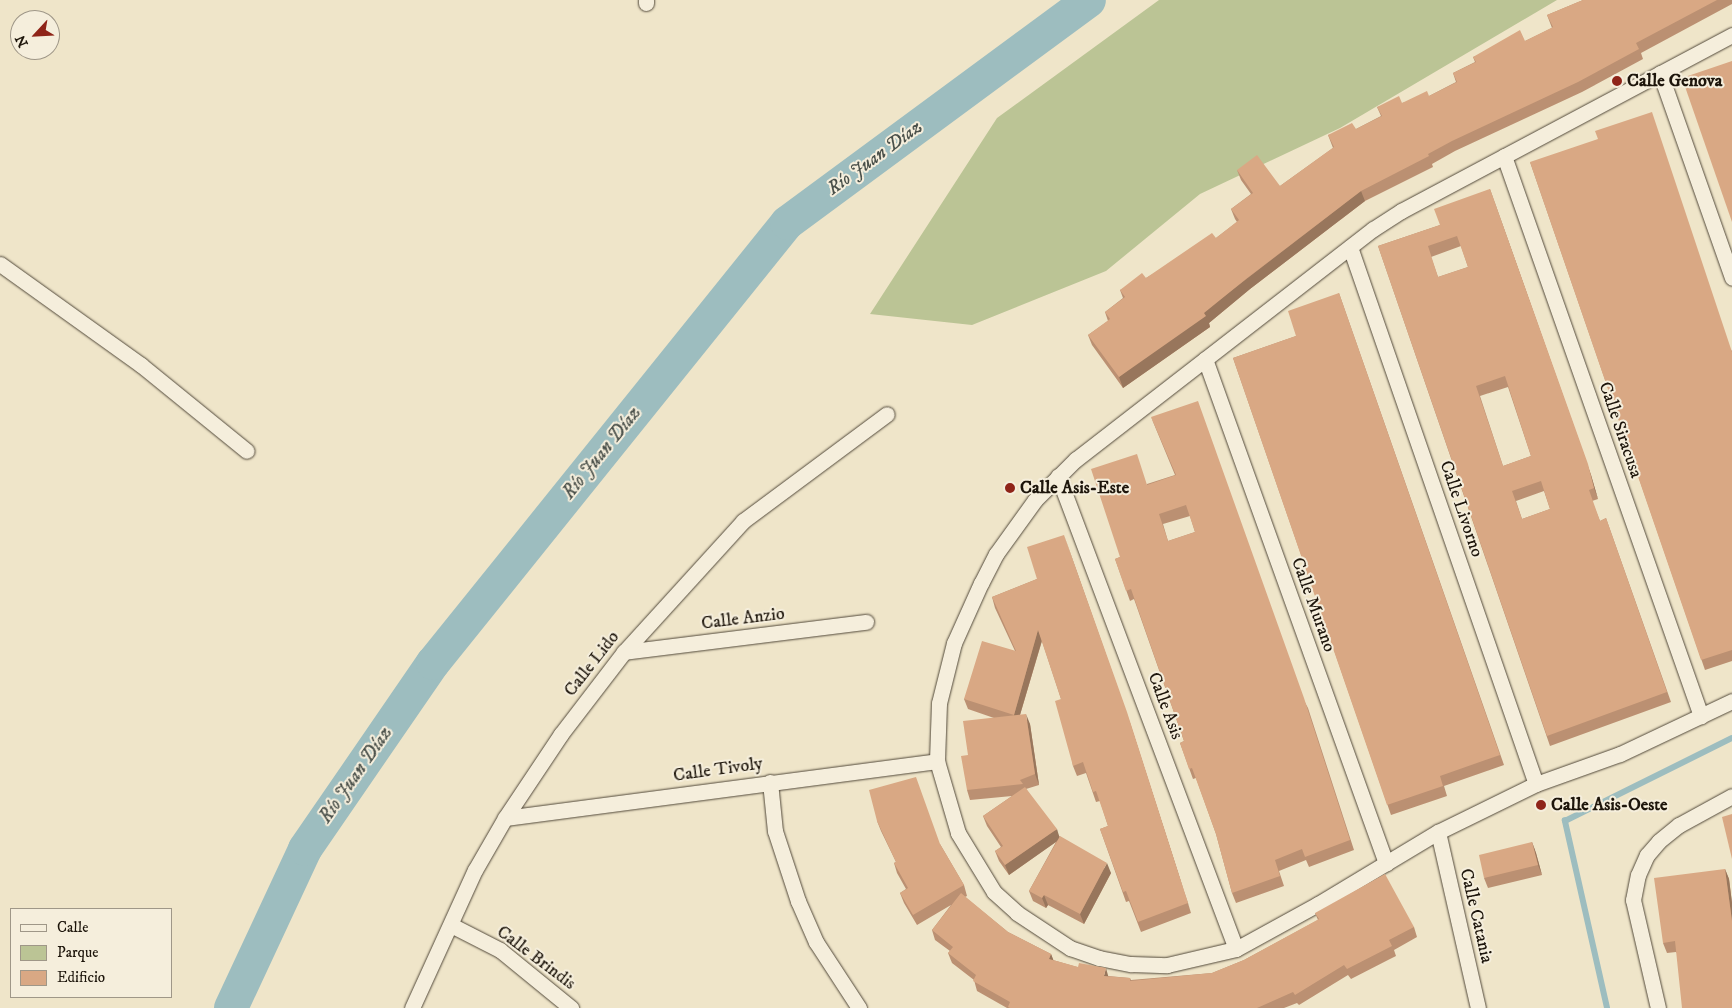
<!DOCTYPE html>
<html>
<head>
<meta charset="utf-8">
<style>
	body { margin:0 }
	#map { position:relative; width:1732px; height:1008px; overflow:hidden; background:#efe5c9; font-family:"IM FELL DW Pica",serif }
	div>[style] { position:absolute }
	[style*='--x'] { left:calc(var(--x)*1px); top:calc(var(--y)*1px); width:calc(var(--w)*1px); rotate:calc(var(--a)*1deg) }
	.green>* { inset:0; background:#bbc495 }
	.stream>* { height:5.5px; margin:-2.75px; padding:0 2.75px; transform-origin:2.75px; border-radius:2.75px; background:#9dbdbf }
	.river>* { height:34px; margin:-17px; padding:0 17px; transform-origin:17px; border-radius:17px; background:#9dbdbf }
	.roads { filter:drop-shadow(0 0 1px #52493a) drop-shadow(0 0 1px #52493a) }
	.street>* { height:15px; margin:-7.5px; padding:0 7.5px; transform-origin:7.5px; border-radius:7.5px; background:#f5eedc }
	.wall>* { inset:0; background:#bb9072 }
	.shaded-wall>* { inset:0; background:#98765c }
	.building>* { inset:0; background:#d9a884 }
	.dots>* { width:14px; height:14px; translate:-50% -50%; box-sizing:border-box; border:2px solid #f5eedc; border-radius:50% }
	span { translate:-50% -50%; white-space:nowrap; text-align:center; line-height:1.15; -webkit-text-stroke:4px #f5eedc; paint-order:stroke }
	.poi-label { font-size:18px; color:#1d150b; font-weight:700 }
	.left { translate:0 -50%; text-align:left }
	.street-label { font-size:18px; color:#1d150b }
	.water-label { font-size:19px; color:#4a504a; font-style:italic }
	.legend { position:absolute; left:10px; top:908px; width:162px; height:90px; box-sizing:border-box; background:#f5eedc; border:1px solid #9f9788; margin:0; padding:6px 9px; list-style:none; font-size:15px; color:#1d150b }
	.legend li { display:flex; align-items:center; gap:10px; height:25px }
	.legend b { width:25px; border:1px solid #9f9788 }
	.north { position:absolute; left:10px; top:10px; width:50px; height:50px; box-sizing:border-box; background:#f5eedc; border:1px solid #9f9788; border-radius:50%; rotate:245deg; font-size:14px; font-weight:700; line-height:20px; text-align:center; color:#1d150b }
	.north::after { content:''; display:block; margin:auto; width:18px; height:22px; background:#8f2418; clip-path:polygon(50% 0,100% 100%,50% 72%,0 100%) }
</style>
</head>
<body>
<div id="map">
	<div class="green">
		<i style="clip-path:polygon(1159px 0,1557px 0,1340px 128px,1200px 194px,1106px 271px,972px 325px,870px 314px,997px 118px)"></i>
	</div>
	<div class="stream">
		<i style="--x:1607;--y:1008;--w:192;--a:-102.7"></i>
		<i style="--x:1565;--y:821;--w:186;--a:-26.4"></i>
	</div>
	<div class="river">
		<i style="--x:231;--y:1008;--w:175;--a:-65"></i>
		<i style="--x:305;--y:849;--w:226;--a:-55.5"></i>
		<i style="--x:433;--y:663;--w:565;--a:-51.18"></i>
		<i style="--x:787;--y:223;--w:375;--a:-36.4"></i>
	</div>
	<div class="roads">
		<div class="street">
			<i style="--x:646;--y:3;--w:3;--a:-90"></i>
			<i style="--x:1732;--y:35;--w:375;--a:152"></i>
			<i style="--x:1401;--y:211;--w:33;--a:147"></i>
			<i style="--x:1373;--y:229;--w:376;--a:142.2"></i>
			<i style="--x:1076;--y:459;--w:58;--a:135"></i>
			<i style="--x:1035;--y:500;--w:67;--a:125.8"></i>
			<i style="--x:996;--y:554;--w:33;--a:117"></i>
			<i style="--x:981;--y:583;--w:66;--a:114.2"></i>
			<i style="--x:954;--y:643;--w:62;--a:104"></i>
			<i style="--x:939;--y:703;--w:58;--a:92"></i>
			<i style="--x:937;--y:761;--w:75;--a:73.7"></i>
			<i style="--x:958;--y:833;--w:69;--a:58.6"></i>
			<i style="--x:994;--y:892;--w:31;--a:42"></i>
			<i style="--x:1017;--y:913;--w:64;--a:33.4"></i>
			<i style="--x:1070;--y:948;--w:31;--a:19"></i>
			<i style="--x:1099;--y:958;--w:33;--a:11"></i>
			<i style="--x:1131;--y:964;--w:36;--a:2"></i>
			<i style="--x:1167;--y:965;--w:71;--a:-13.1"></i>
			<i style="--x:1236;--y:949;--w:94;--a:-28.8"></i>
			<i style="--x:1318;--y:904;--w:140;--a:-31"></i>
			<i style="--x:1438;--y:832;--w:109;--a:-26.1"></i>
			<i style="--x:1536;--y:784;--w:89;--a:-19.7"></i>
			<i style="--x:1620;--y:754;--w:124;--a:-25.3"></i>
			<i style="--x:1660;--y:73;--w:217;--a:70.6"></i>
			<i style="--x:1504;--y:156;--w:594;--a:70.62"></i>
			<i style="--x:1350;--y:247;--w:568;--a:70.9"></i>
			<i style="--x:0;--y:264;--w:173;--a:35.6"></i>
			<i style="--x:141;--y:365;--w:136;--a:39.1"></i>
			<i style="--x:1205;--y:359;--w:536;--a:70.25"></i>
			<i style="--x:1058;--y:476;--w:505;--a:69.38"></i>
			<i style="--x:624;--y:652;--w:244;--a:-7.1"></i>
			<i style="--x:770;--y:782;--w:49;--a:84.2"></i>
			<i style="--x:775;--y:831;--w:74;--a:71.8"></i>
			<i style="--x:798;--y:901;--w:45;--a:66.3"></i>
			<i style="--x:816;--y:942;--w:79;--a:56.9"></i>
			<i style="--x:505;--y:818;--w:436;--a:-7.5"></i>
			<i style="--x:1438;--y:832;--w:180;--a:77.2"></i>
			<i style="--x:451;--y:925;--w:55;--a:27"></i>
			<i style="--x:500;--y:950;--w:92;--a:39.2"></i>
			<i style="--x:412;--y:1008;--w:152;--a:-65.5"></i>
			<i style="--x:475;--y:870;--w:60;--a:-60"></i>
			<i style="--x:505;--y:818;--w:101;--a:-56.3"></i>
			<i style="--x:561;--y:734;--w:103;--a:-52.5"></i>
			<i style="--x:624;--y:652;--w:177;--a:-47.7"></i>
			<i style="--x:743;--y:521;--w:179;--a:-36.6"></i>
			<i style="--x:1658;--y:1008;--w:111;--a:-103"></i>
			<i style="--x:1633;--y:900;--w:25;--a:-79"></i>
			<i style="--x:1638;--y:875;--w:22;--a:-66"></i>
			<i style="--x:1647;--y:855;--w:18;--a:-49"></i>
			<i style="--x:1659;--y:841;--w:26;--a:-39"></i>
			<i style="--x:1679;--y:825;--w:60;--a:-28.7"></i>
		</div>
	</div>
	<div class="wall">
		<i style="clip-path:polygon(1583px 0,1732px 0,1732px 4px,1641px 53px,1643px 59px,1582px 92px,1455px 151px,1432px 164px,1433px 167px,1365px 201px,1250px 289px,1209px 323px,1210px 327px,1123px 388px,1092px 345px,1088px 335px,1108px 321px,1105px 312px,1123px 298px,1120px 290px,1146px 278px,1216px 238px,1237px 222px,1235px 219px,1231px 209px,1251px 194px,1241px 180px,1237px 170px,1280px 186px,1333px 148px,1328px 135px,1356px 129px,1381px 116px,1377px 107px,1402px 103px,1429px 96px,1456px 82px,1453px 73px,1475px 62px,1473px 57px,1525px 41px,1552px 28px,1547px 15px)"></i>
		<i style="clip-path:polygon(1530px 162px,1732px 351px,1732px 661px,1705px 670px)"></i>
		<i style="clip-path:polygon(evenodd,1490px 189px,1591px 475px,1598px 499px,1592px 501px,1600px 521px,1606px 518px,1671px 702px,1550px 746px,1378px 246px,1440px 225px,1490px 189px,1461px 246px,1468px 267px,1438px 277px,1431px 257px,1461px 246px,1490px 189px,1508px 387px,1531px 456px,1503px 466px,1480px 396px,1508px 387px,1490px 189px,1544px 491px,1550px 509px,1522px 519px,1516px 501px,1544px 491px)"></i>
		<i style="clip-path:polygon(1339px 293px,1504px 765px,1444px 786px,1447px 796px,1391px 815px,1233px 358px,1296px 336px)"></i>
		<i style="clip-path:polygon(evenodd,1151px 417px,1308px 708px,1354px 850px,1309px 867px,1306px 860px,1279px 871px,1284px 886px,1236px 903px,1232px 893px,1216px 834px,1196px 778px,1193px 779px,1180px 743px,1184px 741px,1134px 599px,1130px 601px,1115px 559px,1120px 557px,1147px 484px,1175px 475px,1151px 417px,1190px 516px,1195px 532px,1168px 541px,1163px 524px,1190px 516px)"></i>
		<i style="clip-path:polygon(1037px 579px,1130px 723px,1191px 913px,1141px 932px,1129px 901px,1126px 902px,1100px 829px,1108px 826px,1100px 801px,1096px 802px,1086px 773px,1077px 776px,1073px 766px,1061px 699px,1042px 641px,1020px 715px,1030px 724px,1039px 785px,1026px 789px,1059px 836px,1111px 873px,1084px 924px,1048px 905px,1046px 908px,1033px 901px,1029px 891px,1056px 842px,1009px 875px,999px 861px,995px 851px,1001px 847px,987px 826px,983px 816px,1012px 796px,970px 800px,967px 790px,968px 755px,994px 718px,968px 709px,964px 699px,1015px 651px,995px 608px,992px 597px)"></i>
		<i style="clip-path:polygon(877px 821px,940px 844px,964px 885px,967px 896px,965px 897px,1008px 932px,1051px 954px,1053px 960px,1108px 976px,1130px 978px,1131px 980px,1212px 973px,1244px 960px,1318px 920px,1315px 913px,1414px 927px,1417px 937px,1394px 950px,1396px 956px,1351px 979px,1348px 975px,1299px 1005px,1297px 1003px,1284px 1008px,1007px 1008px,977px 991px,974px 980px,952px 963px,948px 953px,950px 951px,935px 940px,932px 930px,951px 905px,917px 925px,904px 903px,900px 893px,906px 889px,897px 873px,894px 863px,896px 862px,881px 831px)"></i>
		<i style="clip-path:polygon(1532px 842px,1536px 853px,1542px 875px,1488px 888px,1484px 878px)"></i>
		<i style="clip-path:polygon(1725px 869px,1729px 879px,1732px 903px,1732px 1008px,1676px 952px,1667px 953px,1663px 943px)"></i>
	</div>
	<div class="shaded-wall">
		<i style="clip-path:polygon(1490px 189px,1591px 475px,1598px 499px,1594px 488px)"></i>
		<i style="clip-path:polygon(1361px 191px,1365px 201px,1250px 289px,1209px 323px,1210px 327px,1123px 388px,1119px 377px)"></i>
		<i style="clip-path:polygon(1064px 535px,1130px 723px,1191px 913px,1188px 903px)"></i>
		<i style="clip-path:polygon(1038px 630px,1042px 640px,1017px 725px,1014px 715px)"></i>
		<i style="clip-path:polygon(1026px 714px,1030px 724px,1039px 785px,1035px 774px)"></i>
		<i style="clip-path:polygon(1057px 829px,1060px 839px,1009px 875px,1005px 865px)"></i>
		<i style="clip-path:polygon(1532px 842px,1536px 853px,1542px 875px,1538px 865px)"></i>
		<i style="clip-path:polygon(1107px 863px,1111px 873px,1084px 924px,1080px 914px)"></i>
		<i style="clip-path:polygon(1725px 869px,1729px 879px,1732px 903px,1732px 921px)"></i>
		<i style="clip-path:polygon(1044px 895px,1048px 905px,1046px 908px,1042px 898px)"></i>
		<i style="clip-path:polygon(1051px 954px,1055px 964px,1049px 959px)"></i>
		<i style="clip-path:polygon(1106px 968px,1109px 979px,1104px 976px)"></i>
	</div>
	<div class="building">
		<i style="clip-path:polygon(1583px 0,1717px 0,1636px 43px,1639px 49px,1578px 82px,1452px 141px,1428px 154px,1429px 156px,1361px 191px,1246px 279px,1204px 313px,1206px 316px,1119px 377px,1088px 335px,1110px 319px,1105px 312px,1125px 297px,1120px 290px,1142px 273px,1146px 278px,1212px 233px,1216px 238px,1239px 220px,1231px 209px,1253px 193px,1237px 170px,1257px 155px,1280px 186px,1334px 147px,1328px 135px,1352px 123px,1356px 129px,1382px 116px,1377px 107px,1399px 96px,1402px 103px,1427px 91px,1429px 96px,1457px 82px,1453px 73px,1476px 62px,1473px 57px,1520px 30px,1525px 41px,1553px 27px,1547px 15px)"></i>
		<i style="clip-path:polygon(1732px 61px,1732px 222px,1682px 78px)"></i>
		<i style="clip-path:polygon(1652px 112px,1732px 352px,1732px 650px,1701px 660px,1530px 162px,1598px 139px,1595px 131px)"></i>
		<i style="clip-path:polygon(evenodd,1490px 189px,1588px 464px,1594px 488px,1589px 490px,1600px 521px,1606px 518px,1667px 692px,1547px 736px,1378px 246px,1440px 225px,1434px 209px,1490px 189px,1457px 236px,1468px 267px,1438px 277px,1428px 246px,1457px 236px,1490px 189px,1505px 376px,1531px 456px,1503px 466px,1476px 386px,1505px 376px,1490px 189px,1541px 481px,1550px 509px,1522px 519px,1512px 491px,1541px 481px)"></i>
		<i style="clip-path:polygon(1339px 293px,1500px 755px,1440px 776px,1443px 786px,1387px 805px,1233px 358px,1296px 336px,1288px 311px)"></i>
		<i style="clip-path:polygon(evenodd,1198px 401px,1304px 698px,1350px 840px,1305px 857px,1302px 849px,1275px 860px,1280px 876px,1232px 893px,1216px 834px,1192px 768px,1189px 769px,1180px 743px,1184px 741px,1131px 589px,1126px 591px,1115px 559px,1120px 557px,1091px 469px,1137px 454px,1147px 485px,1176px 475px,1151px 417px,1198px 401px,1186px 505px,1195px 532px,1168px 541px,1159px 514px,1186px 505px)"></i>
		<i style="clip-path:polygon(1064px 535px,1127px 712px,1188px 903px,1138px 922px,1126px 891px,1123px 892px,1100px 829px,1108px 826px,1096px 791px,1093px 792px,1083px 762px,1073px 766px,1055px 701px,1061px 699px,1038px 630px,1014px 715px,964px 699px,982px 641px,1016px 651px,992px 597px,1037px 579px,1027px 547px)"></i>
		<i style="clip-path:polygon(1026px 714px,1035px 774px,1020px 780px,1023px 784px,967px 790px,961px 756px,968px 755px,963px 721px)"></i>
		<i style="clip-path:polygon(916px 777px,940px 844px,964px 885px,913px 915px,900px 893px,908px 888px,894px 863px,896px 862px,877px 821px,869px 790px)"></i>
		<i style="clip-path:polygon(1025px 787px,1057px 829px,1005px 865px,995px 851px,1003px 846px,983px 816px)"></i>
		<i style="clip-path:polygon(1732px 814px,1732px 859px,1722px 817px)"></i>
		<i style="clip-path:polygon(1060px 836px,1107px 863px,1080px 914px,1044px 895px,1042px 898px,1029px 891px)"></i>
		<i style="clip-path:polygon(1532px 842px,1538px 865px,1484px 878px,1479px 855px)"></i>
		<i style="clip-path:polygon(1725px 869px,1732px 921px,1732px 1008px,1682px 1008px,1675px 941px,1663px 943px,1654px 878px)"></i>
		<i style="clip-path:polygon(1385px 874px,1414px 927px,1389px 940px,1392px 946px,1347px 969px,1344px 965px,1295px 995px,1293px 992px,1257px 1008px,1010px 1008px,1008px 1007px,1010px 1002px,973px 981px,976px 975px,948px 953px,953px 947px,932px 930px,961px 893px,1008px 932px,1051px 954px,1049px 959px,1078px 967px,1079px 963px,1106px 968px,1104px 976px,1130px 978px,1130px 981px,1212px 973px,1244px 960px,1319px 919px,1315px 913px)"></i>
	</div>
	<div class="dots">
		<i style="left:1617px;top:81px;background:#8f2418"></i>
		<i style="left:1010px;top:488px;background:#8f2418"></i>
		<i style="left:1541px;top:805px;background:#8f2418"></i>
	</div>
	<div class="poi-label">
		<span class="left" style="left:1627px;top:81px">Calle Genova</span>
		<span class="left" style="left:1020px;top:488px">Calle Asis-Este</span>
		<span class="left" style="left:1551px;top:805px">Calle Asis-Oeste</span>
	</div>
	<div class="street-label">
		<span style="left:1620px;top:430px;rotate:71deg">Calle Siracusa</span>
		<span style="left:1461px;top:509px;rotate:71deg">Calle Livorno</span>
		<span style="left:1313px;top:605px;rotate:70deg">Calle Murano</span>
		<span style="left:743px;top:619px;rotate:-7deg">Calle Anzio</span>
		<span style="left:592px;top:664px;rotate:-52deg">Calle Lido</span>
		<span style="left:1165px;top:706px;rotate:69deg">Calle Asis</span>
		<span style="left:718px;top:770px;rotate:-8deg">Calle Tivoly</span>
		<span style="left:1476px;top:916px;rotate:77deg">Calle Catania</span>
		<span style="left:536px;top:958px;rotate:37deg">Calle Brindis</span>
	</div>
	<div class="water-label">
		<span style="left:875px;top:158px;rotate:-36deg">Río Juan Díaz</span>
		<span style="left:602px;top:453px;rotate:-51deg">Río Juan Díaz</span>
		<span style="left:356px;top:775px;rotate:-55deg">Río Juan Díaz</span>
	</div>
	<ul class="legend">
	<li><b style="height:6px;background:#f5eedc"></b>Calle</li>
	<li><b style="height:14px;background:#bbc495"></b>Parque</li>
	<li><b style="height:14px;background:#d9a884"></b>Edificio</li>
	</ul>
	<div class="north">N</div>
</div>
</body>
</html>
